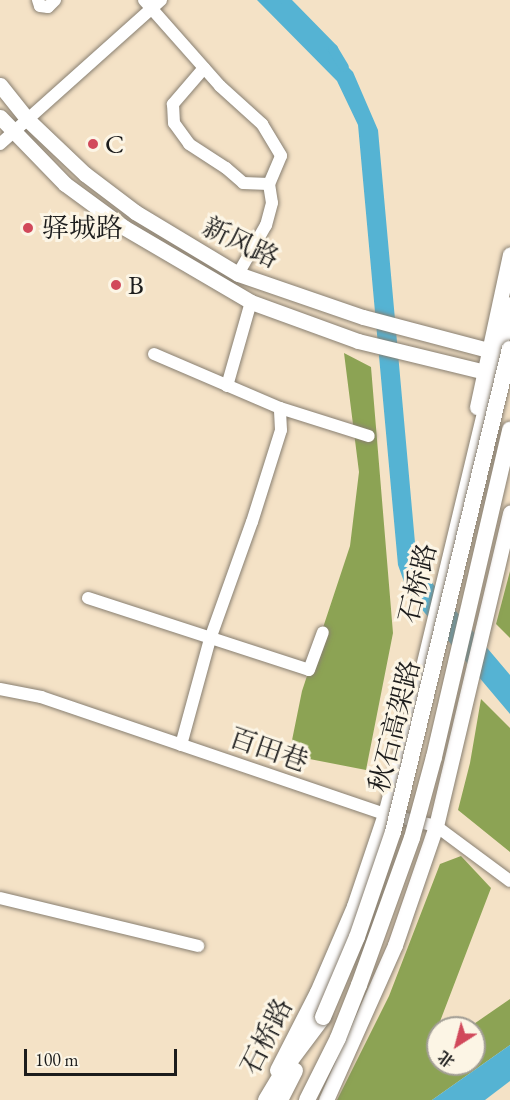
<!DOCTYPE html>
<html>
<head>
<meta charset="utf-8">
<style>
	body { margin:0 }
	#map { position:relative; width:510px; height:1100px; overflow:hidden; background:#f4e2c6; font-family:"EB Garamond","Noto Serif SC",serif }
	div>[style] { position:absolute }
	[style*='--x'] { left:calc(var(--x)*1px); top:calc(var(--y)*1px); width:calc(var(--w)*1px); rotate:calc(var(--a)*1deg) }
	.forest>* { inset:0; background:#8ca354 }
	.water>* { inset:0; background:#55b3d3 }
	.canal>* { height:10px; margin:-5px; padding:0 5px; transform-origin:5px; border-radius:5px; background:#55b3d3 }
	.roads { filter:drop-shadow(0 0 2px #887f71) drop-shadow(0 0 2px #887f71) }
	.minor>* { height:12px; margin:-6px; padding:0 6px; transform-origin:6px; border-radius:6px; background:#fff }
	.major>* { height:15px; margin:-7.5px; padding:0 7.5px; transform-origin:7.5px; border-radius:7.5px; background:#fff }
	.highway>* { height:16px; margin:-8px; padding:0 8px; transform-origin:8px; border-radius:8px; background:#fff }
	.bridges { filter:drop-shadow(0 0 2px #887f71) drop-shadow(0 0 2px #887f71) }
	.highway-bridge>* { height:16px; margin:-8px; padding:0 8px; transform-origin:8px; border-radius:8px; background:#fff }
	.dots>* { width:16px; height:16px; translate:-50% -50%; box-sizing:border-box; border:3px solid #fcf5e5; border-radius:50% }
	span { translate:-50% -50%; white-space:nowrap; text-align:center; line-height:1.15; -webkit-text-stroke:6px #fcf5e5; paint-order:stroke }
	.poi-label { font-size:27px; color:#1c1c1c }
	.left { translate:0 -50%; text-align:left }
	.street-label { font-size:27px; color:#1c1c1c }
	.north { position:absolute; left:426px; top:1016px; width:60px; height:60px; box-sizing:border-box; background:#fcf5e5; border:2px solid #a29e95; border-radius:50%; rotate:216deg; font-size:16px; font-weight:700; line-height:24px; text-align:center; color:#1c1c1c }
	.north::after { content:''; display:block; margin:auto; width:21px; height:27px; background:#d1495b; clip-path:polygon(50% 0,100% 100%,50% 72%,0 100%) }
	.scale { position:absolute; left:24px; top:1049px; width:153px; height:27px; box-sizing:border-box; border:3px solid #1c1c1c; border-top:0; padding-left:8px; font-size:18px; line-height:21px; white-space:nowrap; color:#1c1c1c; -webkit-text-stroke:4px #fcf5e5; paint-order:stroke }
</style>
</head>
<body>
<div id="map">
	<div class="forest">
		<i style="clip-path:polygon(344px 353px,371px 367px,393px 633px,366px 770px,289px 755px,302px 691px,350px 546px,359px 472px)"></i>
		<i style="clip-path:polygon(510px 571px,510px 638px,496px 624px)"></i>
		<i style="clip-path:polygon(481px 699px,510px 728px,510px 852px,458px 810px,470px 763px)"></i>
		<i style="clip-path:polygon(461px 856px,491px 888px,431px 1045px,436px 1050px,438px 1049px,438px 1064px,474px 1064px,474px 1028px,468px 1028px,510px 999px,510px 1045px,432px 1100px,337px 1100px,389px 996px,440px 864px)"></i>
	</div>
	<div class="water">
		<i style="clip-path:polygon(257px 0,281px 0,353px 72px,378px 130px,417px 565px,510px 675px,510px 714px,408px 593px,398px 565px,358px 125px,337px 81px)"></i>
		<i style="clip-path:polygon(510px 1045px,510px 1081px,485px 1100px,432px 1100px)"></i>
	</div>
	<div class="canal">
		<i style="--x:285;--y:0;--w:69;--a:45.6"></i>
		<i style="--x:333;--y:49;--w:21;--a:59"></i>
	</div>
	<div class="roads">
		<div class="minor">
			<i style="--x:38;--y:0;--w:6;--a:72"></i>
			<i style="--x:40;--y:6;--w:8;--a:7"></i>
			<i style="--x:48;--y:7;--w:10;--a:-45"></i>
			<i style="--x:144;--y:0;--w:115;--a:48.5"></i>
			<i style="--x:220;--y:86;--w:57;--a:42.1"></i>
			<i style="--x:262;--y:124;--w:37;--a:59"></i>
			<i style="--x:281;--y:156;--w:30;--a:113"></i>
			<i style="--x:269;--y:184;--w:19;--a:81"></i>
			<i style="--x:272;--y:203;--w:23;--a:105"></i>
			<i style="--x:266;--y:225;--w:56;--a:119.7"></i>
			<i style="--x:204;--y:68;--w:48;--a:130.7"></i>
			<i style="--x:173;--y:104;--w:19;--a:87"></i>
			<i style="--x:174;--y:123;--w:26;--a:54"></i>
			<i style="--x:189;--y:144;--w:44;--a:33"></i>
			<i style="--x:226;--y:168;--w:23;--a:41"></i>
			<i style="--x:243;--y:183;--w:26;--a:2"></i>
			<i style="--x:0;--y:144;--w:216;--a:-41.8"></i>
			<i style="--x:154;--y:354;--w:137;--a:23.2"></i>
			<i style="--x:280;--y:408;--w:93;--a:17.5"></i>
			<i style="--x:227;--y:386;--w:87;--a:-74.1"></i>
			<i style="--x:88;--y:598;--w:232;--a:18"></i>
			<i style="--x:309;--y:670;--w:40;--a:-69.8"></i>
			<i style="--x:0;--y:689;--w:42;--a:11"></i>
			<i style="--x:41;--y:697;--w:363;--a:18.8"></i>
			<i style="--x:385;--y:814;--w:52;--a:13.2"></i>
			<i style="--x:436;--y:826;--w:92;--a:36.6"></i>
			<i style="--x:181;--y:745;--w:110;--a:-74.7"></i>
			<i style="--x:210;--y:639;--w:124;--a:-70.3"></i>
			<i style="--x:252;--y:522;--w:96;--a:-72.5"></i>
			<i style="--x:281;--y:430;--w:22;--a:-93"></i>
			<i style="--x:0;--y:898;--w:204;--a:13.6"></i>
		</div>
		<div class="major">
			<i style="--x:0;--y:85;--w:45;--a:51.3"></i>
			<i style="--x:28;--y:120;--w:79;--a:43.5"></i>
			<i style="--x:85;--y:174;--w:63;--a:37.2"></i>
			<i style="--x:135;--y:212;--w:120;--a:31"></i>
			<i style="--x:238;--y:274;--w:132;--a:19"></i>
			<i style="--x:363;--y:317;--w:149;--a:14.8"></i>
			<i style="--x:0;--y:117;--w:93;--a:45.9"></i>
			<i style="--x:65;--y:184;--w:74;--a:36.3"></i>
			<i style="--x:125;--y:228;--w:146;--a:30.4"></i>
			<i style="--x:251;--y:302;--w:114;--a:20"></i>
			<i style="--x:358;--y:341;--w:148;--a:13.7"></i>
			<i style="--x:477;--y:407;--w:156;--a:-77.8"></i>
			<i style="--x:277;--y:1070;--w:88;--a:-62.9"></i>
			<i style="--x:317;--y:992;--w:94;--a:-66.7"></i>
			<i style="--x:354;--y:906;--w:97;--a:-71.4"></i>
			<i style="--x:385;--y:814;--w:114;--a:-75.2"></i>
			<i style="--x:414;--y:704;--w:411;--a:-76.5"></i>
			<i style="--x:326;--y:1100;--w:170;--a:-66"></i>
			<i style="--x:395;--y:945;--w:126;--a:-71"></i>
			<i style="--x:436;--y:826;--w:322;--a:-76.7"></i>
		</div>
		<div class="highway">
			<i style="--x:266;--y:1100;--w:41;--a:-59"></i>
			<i style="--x:287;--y:1065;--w:60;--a:-53.1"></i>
			<i style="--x:280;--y:1100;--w:33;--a:-63"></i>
		</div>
	</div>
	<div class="bridges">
		<div class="highway-bridge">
			<i style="--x:323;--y:1017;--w:87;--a:-67"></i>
			<i style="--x:357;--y:937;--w:111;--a:-71.1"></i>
			<i style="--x:393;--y:832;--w:497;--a:-76.4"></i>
			<i style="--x:307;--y:1100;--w:69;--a:-63.4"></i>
			<i style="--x:338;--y:1038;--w:57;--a:-68.4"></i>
			<i style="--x:359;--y:985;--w:156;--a:-70.2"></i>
			<i style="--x:412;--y:838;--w:84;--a:-74.8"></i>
			<i style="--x:434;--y:757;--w:336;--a:-76.9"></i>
		</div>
	</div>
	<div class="dots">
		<i style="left:93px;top:144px;background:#d1495b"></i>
		<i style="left:28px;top:228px;background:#d1495b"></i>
		<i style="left:116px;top:285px;background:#d1495b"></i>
	</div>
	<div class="poi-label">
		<span class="left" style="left:105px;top:144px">C</span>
		<span class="left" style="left:42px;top:228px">驿城路</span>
		<span class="left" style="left:128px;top:285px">B</span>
	</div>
	<div class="street-label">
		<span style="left:241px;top:242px;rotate:26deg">新风路</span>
		<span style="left:417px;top:583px;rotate:-76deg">石桥路</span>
		<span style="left:394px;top:726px;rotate:-76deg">秋石高架路</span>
		<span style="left:269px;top:749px;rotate:19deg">百田巷</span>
		<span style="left:266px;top:1036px;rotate:-63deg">石桥路</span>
	</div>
	<div class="north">北</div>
	<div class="scale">100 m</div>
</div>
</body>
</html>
